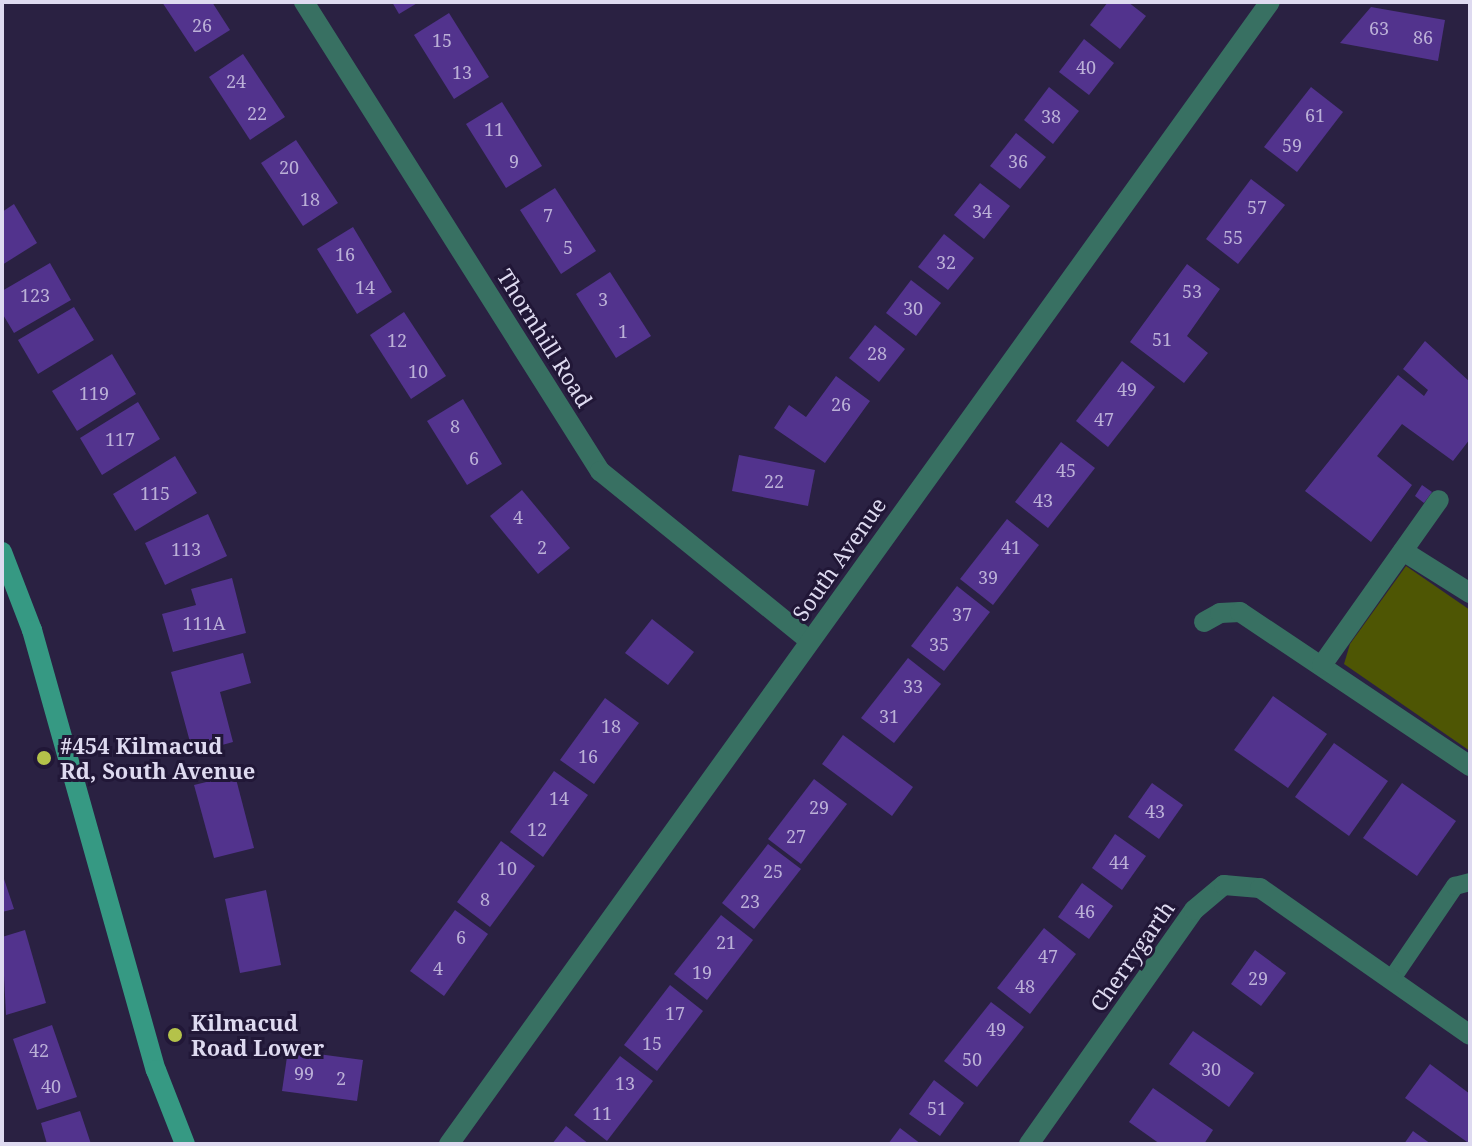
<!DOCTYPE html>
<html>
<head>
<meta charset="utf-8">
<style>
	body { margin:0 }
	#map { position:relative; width:1472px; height:1146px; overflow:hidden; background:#2a2142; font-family:"Noto Serif",serif }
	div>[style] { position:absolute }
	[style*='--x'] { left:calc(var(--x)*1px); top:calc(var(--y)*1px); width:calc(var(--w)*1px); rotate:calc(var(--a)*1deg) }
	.green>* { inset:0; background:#4e5604 }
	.building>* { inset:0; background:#52338d }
	.lane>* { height:18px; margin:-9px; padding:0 9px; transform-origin:9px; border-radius:9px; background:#387062 }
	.street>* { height:20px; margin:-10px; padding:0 10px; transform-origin:10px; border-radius:10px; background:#387062 }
	.secondary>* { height:20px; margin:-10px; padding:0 10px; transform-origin:10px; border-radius:10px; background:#369983 }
	.dots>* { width:22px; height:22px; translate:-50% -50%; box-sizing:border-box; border:4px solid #211737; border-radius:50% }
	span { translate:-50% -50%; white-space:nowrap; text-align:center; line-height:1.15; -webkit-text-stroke:6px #211737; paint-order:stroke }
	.number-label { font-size:18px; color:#bbb0d7 }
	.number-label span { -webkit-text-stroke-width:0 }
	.street-label { font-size:22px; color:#dedaf0 }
	.poi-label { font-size:22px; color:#dedaf0; font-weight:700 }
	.left { translate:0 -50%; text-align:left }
	.frame { position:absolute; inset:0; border:4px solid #dedaf0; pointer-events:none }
</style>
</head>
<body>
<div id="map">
	<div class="green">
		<i style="clip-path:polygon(1406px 566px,1470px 610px,1470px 751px,1344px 664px,1350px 644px)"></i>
	</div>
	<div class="building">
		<i style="clip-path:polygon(162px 2px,212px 2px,230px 30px,195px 52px)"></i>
		<i style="clip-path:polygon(392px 2px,419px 2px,399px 14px)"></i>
		<i style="clip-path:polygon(1108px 2px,1128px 2px,1146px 16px,1120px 49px,1090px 25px)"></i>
		<i style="clip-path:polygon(1371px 7px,1445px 20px,1438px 61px,1340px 43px)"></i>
		<i style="clip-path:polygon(449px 13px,489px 77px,454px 99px,414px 35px)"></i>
		<i style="clip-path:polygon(1084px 39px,1114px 63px,1089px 95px,1059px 72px)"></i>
		<i style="clip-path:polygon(243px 54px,285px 117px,250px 140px,209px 77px)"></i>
		<i style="clip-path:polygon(1049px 87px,1079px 111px,1053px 144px,1024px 120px)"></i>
		<i style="clip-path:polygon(1311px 87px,1343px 112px,1297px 172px,1264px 147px)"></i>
		<i style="clip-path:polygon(502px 102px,542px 166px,506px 188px,466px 124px)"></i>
		<i style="clip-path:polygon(1016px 133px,1046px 157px,1020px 189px,990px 166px)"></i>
		<i style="clip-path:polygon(296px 140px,338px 203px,303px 226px,261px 163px)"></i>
		<i style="clip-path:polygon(1251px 179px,1285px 205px,1238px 264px,1206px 239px)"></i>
		<i style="clip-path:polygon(980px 183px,1010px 206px,984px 239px,954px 215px)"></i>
		<i style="clip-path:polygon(555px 188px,596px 251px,561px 274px,520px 210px)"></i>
		<i style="clip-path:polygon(14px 204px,37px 243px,2px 265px,2px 212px)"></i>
		<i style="clip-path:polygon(353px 227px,392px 292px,357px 314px,317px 249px)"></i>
		<i style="clip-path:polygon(944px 234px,974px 258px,948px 290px,918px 267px)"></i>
		<i style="clip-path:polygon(50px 263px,71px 300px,14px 333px,2px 313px,2px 291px)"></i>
		<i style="clip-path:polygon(1187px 264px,1220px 289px,1187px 336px,1208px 353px,1184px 383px,1130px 342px)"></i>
		<i style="clip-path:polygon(610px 272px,651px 336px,616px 358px,576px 294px)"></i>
		<i style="clip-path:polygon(911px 280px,941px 303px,916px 336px,886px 313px)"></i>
		<i style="clip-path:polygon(74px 307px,94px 340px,38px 374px,18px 340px)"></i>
		<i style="clip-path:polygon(404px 312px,446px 376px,411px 399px,370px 335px)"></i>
		<i style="clip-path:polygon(875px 325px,905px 349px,879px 382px,849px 358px)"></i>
		<i style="clip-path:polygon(1425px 341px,1470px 382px,1470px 439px,1453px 461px,1402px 424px,1377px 456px,1412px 485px,1371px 542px,1305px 491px,1398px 375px,1424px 396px,1428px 390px,1403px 369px)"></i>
		<i style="clip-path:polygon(112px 354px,136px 394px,77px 431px,52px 391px)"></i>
		<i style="clip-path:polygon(1122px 361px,1155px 387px,1108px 447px,1076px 421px)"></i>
		<i style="clip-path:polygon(836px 376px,870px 401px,825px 463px,774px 428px,789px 405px,806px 417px)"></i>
		<i style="clip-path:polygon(463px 399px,502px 464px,467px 485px,427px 421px)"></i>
		<i style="clip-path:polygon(138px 402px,160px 439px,102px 475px,80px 438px)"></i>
		<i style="clip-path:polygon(1061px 442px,1095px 468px,1048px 528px,1015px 502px)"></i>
		<i style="clip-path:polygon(739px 455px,815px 470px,808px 506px,732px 491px)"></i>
		<i style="clip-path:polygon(175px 456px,197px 493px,135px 531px,113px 494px)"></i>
		<i style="clip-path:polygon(1422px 485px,1432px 492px,1424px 503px,1415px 496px)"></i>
		<i style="clip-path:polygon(522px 490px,570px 548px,538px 574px,490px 516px)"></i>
		<i style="clip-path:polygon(208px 514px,227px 556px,165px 585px,145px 543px)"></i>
		<i style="clip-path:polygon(1007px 519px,1039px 545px,993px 605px,960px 579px)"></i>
		<i style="clip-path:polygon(232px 578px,246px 633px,173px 652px,162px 614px,196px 605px,191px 589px)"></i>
		<i style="clip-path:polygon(957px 586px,990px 612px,944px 671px,911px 646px)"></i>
		<i style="clip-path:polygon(652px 619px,694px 652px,668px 685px,625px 653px)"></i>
		<i style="clip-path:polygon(243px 653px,251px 683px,220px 692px,233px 742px,193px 753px,171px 672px)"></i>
		<i style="clip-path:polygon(908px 658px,941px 684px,894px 743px,861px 718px)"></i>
		<i style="clip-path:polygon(1273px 696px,1327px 734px,1288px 788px,1234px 750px)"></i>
		<i style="clip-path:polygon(605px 698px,639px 723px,594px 784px,560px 760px)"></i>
		<i style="clip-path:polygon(843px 735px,913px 787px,892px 816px,822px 764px)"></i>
		<i style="clip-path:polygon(1334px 743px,1388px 781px,1349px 836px,1295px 797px)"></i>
		<i style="clip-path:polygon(554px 771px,588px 795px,543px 857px,510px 832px)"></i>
		<i style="clip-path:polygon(235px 775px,254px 848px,214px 858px,194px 785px)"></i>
		<i style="clip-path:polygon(814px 779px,847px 804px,801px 864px,768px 839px)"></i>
		<i style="clip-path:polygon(1152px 783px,1183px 805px,1159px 839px,1128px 817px)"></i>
		<i style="clip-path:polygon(1402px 783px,1456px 821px,1417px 876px,1363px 838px)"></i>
		<i style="clip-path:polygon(1115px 834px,1146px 856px,1122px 890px,1092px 868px)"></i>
		<i style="clip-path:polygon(501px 841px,535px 866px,490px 927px,457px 902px)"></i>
		<i style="clip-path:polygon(768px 844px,801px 869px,754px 929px,722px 903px)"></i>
		<i style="clip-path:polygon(2px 873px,14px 909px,2px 912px)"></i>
		<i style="clip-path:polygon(1082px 883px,1113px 906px,1089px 939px,1058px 917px)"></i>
		<i style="clip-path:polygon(266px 890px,281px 965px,240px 973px,225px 899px)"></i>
		<i style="clip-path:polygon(455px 910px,488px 934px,444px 996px,410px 971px)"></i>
		<i style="clip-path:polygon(721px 915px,753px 940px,707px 1000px,674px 974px)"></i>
		<i style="clip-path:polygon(1044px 928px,1076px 954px,1030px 1014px,997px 988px)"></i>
		<i style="clip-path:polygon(25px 930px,46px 1003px,6px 1015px,2px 937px)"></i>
		<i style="clip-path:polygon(1255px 950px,1286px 973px,1261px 1006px,1231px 984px)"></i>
		<i style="clip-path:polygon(670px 985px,703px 1011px,657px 1071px,624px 1045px)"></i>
		<i style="clip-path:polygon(991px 1002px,1024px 1027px,977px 1087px,944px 1061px)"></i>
		<i style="clip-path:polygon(52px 1025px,77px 1097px,37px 1110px,13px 1039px)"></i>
		<i style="clip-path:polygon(1193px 1031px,1254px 1073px,1229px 1107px,1169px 1064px)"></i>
		<i style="clip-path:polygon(288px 1050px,363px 1060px,357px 1101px,282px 1091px)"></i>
		<i style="clip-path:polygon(620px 1056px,653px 1081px,607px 1141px,574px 1115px)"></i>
		<i style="clip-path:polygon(1430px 1064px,1470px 1094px,1470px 1144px,1405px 1098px)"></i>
		<i style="clip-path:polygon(934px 1080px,964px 1103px,940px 1136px,909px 1114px)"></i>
		<i style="clip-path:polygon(1153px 1088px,1213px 1130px,1204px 1144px,1160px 1144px,1129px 1122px)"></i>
		<i style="clip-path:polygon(80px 1111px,91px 1144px,47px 1144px,41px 1123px)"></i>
		<i style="clip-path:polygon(566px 1126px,589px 1144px,552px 1144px)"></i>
		<i style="clip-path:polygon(900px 1128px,921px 1144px,888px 1144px)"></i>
		<i style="clip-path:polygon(1413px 1131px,1431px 1144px,1404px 1144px)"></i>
	</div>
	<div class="lane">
		<i style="--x:1391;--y:980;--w:114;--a:-55.8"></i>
		<i style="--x:1455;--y:886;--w:16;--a:-15"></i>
	</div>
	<div class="street">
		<i style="--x:304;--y:2;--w:555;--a:57.74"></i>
		<i style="--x:600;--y:471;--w:270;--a:39"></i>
		<i style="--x:1403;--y:551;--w:79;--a:32.1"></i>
		<i style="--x:1204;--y:622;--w:18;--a:-29"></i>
		<i style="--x:1220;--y:613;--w:20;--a:-3"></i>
		<i style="--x:1240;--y:612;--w:277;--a:33.8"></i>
		<i style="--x:1322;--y:665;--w:202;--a:-54.7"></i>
		<i style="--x:449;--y:1144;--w:1406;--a:-54.29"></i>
		<i style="--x:1029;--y:1144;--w:286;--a:-54.8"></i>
		<i style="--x:1194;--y:910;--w:39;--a:-40"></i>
		<i style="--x:1224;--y:885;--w:36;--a:5"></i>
		<i style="--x:1260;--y:888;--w:256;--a:35"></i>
	</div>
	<div class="secondary">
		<i style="--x:2;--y:552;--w:84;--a:69"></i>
		<i style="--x:32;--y:630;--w:457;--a:74.3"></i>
		<i style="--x:156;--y:1070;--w:79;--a:68.6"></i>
	</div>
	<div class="dots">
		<i style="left:44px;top:758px;background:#b4c24a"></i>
		<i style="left:175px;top:1035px;background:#b4c24a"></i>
	</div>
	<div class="number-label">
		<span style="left:202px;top:25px">26</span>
		<span style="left:1379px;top:28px">63</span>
		<span style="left:1423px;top:37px">86</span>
		<span style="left:442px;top:40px">15</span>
		<span style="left:1086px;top:67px">40</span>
		<span style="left:462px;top:72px">13</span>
		<span style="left:236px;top:81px">24</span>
		<span style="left:257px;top:113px">22</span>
		<span style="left:1315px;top:115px">61</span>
		<span style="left:1051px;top:116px">38</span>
		<span style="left:494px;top:129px">11</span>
		<span style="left:1292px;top:145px">59</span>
		<span style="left:514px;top:161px">9</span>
		<span style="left:1018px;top:161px">36</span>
		<span style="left:289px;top:167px">20</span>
		<span style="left:310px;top:199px">18</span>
		<span style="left:1257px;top:207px">57</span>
		<span style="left:982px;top:211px">34</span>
		<span style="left:548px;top:215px">7</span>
		<span style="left:1233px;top:237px">55</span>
		<span style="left:568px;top:247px">5</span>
		<span style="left:345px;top:254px">16</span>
		<span style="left:946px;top:262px">32</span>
		<span style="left:365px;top:287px">14</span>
		<span style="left:1192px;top:291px">53</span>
		<span style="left:35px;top:295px">123</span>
		<span style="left:603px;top:299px">3</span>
		<span style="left:913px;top:308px">30</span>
		<span style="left:623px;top:331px">1</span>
		<span style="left:1162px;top:339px">51</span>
		<span style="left:397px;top:340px">12</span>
		<span style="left:877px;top:353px">28</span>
		<span style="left:418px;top:371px">10</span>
		<span style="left:1127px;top:389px">49</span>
		<span style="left:94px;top:393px">119</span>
		<span style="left:841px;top:404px">26</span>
		<span style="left:1104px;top:419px">47</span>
		<span style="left:455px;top:426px">8</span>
		<span style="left:120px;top:439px">117</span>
		<span style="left:474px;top:458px">6</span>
		<span style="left:1066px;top:470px">45</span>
		<span style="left:774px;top:481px">22</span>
		<span style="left:155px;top:493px">115</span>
		<span style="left:1043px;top:500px">43</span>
		<span style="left:518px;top:517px">4</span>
		<span style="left:542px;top:547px">2</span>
		<span style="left:1011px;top:547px">41</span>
		<span style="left:186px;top:549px">113</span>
		<span style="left:988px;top:577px">39</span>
		<span style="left:962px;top:614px">37</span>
		<span style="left:204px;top:623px">111A</span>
		<span style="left:939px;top:644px">35</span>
		<span style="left:913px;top:686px">33</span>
		<span style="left:889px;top:716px">31</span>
		<span style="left:611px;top:726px">18</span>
		<span style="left:588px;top:756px">16</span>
		<span style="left:559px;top:798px">14</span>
		<span style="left:819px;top:807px">29</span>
		<span style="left:1155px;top:811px">43</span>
		<span style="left:537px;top:829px">12</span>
		<span style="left:796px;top:836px">27</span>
		<span style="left:1119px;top:862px">44</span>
		<span style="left:507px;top:868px">10</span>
		<span style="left:773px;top:871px">25</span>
		<span style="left:485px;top:899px">8</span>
		<span style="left:750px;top:901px">23</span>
		<span style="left:1085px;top:911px">46</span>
		<span style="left:461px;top:937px">6</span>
		<span style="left:726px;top:942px">21</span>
		<span style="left:1048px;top:956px">47</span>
		<span style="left:438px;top:968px">4</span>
		<span style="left:702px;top:972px">19</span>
		<span style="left:1258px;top:978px">29</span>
		<span style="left:1025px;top:986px">48</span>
		<span style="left:675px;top:1013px">17</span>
		<span style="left:996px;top:1029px">49</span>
		<span style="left:652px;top:1043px">15</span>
		<span style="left:39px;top:1050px">42</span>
		<span style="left:972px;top:1059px">50</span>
		<span style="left:1211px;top:1069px">30</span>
		<span style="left:304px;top:1073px">99</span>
		<span style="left:341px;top:1078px">2</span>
		<span style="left:625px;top:1083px">13</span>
		<span style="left:51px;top:1086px">40</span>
		<span style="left:937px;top:1108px">51</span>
		<span style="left:602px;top:1113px">11</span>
	</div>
	<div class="street-label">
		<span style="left:545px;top:338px;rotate:58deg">Thornhill Road</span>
		<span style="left:839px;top:559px;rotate:-55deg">South Avenue</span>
		<span style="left:1132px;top:956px;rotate:-55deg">Cherrygarth</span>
	</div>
	<div class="poi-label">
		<span class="left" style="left:60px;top:758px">#454 Kilmacud<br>Rd, South Avenue</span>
		<span class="left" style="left:191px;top:1035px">Kilmacud<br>Road Lower</span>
	</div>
	<div class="frame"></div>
</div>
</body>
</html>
